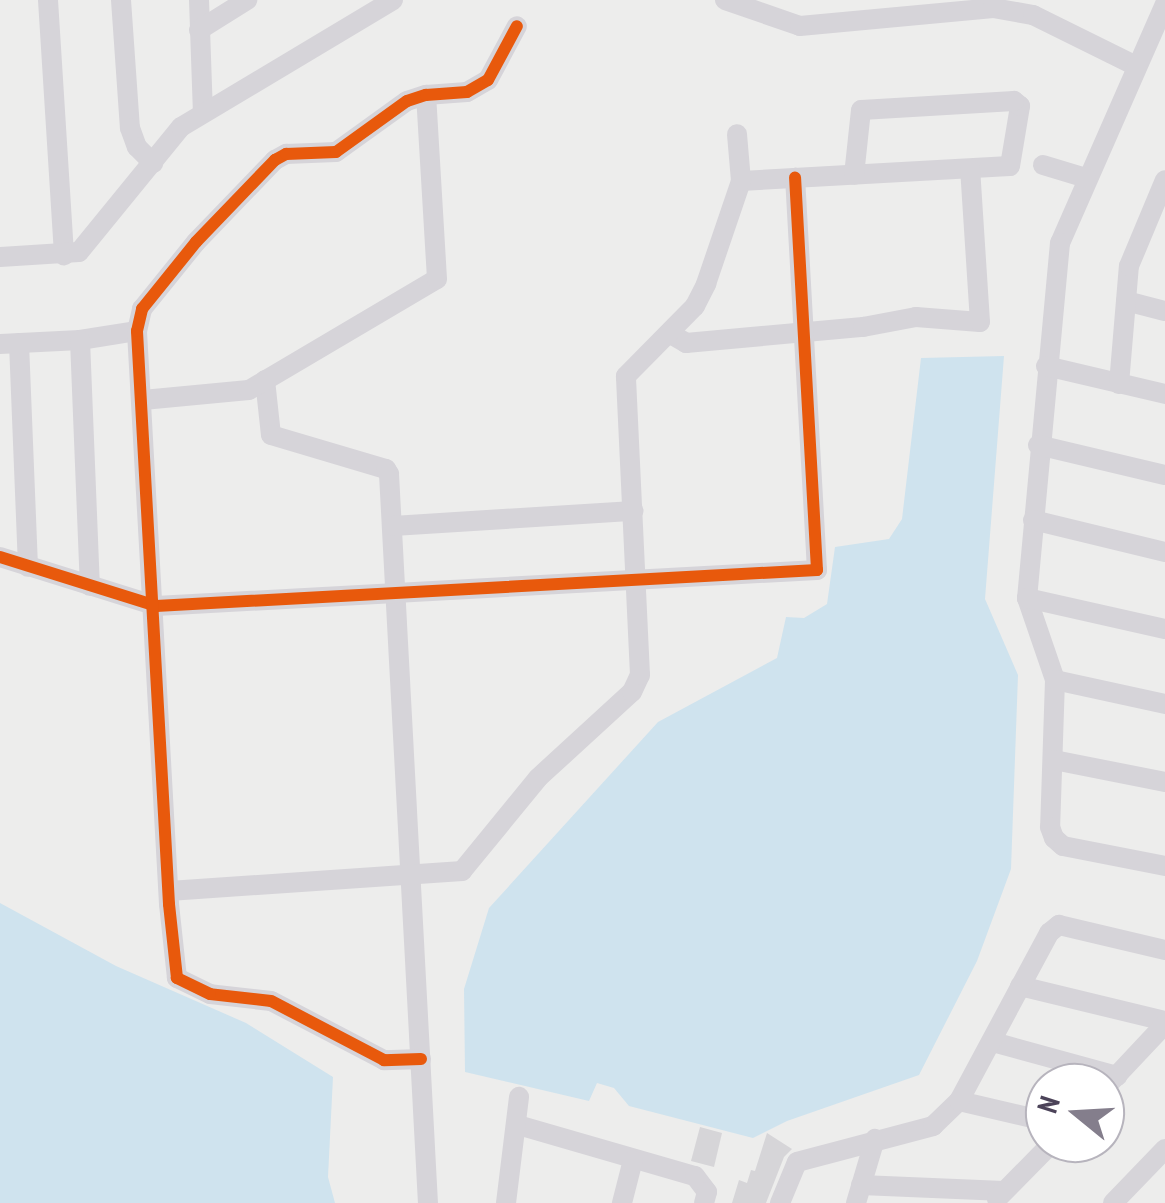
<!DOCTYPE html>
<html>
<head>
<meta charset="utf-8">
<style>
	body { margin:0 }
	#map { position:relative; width:1165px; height:1203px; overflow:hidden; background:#ededec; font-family:"PT Sans Narrow",sans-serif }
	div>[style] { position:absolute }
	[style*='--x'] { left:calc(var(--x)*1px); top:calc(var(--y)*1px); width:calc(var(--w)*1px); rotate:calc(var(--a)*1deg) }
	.green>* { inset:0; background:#cfe3ee }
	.building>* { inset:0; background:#d6d5d8 }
	.minor>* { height:20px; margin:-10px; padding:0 10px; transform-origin:10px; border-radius:10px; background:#d6d4d9 }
	.cycleway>* { height:12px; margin:-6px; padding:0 6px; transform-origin:6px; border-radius:6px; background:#e8590c }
	span { translate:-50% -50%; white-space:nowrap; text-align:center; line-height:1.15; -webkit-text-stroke:9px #fff; paint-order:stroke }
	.north { position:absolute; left:1025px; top:1063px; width:100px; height:100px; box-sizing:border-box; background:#fff; border:2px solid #b7b4bd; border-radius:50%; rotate:288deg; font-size:28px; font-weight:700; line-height:40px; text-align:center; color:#4c4359 }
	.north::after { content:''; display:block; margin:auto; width:35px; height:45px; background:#847e8c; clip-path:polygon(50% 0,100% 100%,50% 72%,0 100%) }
</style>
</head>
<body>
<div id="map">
	<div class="green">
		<i style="clip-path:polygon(1004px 356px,985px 599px,1018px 675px,1011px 869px,977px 961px,919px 1075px,787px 1121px,753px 1138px,629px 1106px,614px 1088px,597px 1083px,589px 1101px,465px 1072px,464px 989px,489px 908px,658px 722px,777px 658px,786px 617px,804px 618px,827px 604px,835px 547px,889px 539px,902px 519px,921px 358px)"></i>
		<i style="clip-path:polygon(0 903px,116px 966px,246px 1023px,333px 1077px,328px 1177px,335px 1203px,0 1203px)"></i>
	</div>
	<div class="building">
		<i style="clip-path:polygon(700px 1127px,722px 1133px,714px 1167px,691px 1161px)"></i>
		<i style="clip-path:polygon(767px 1133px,792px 1149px,784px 1157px,766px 1203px,732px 1203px,739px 1180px,747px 1183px,751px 1170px,755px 1171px)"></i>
	</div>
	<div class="minor">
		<i style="--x:48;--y:0;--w:256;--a:86.4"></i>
		<i style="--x:121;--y:0;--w:128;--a:86"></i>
		<i style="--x:130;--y:128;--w:20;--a:70"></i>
		<i style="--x:137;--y:147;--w:23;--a:45"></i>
		<i style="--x:199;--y:0;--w:112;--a:88"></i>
		<i style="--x:725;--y:0;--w:79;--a:19.1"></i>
		<i style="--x:800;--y:26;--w:194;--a:-5.3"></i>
		<i style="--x:993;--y:8;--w:41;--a:9.9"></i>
		<i style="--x:1033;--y:15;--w:115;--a:26.3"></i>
		<i style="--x:1165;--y:4;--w:261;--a:113.7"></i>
		<i style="--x:1060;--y:243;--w:357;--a:95.3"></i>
		<i style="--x:1027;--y:598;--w:87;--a:71.1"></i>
		<i style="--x:1055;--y:680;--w:147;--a:91.9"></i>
		<i style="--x:1050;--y:827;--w:12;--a:70"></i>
		<i style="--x:1054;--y:838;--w:12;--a:42"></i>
		<i style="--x:1063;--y:846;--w:104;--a:11.1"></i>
		<i style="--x:199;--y:30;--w:57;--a:-32"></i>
		<i style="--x:1043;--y:165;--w:45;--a:16.8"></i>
		<i style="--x:741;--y:181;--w:269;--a:-3.2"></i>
		<i style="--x:1010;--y:166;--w:61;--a:-80.5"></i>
		<i style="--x:1020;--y:106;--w:8;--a:-140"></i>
		<i style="--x:1014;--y:101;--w:153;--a:176.6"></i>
		<i style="--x:861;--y:110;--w:65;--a:96.1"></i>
		<i style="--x:0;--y:257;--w:79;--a:-3.6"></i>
		<i style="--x:79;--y:252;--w:161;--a:-50.8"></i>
		<i style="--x:181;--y:127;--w:247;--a:-30.9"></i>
		<i style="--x:1126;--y:301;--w:40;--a:14.4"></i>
		<i style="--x:669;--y:333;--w:20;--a:30"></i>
		<i style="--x:686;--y:343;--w:178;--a:-5.2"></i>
		<i style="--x:863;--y:327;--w:54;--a:-10.7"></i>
		<i style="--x:916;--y:317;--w:64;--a:4.5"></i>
		<i style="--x:980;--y:322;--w:153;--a:-93.7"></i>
		<i style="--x:80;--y:340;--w:58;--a:-9"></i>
		<i style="--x:19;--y:343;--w:224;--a:87.7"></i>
		<i style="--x:0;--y:344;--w:80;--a:-2.9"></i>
		<i style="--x:80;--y:340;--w:246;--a:87.7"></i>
		<i style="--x:1046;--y:366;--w:122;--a:13.2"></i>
		<i style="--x:265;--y:380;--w:55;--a:83.8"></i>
		<i style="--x:271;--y:435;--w:120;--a:16.5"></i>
		<i style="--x:386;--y:469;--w:6;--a:59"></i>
		<i style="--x:389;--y:474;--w:730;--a:86.94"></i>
		<i style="--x:1119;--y:384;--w:118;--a:-85.2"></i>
		<i style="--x:1129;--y:266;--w:93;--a:-67.3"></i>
		<i style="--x:143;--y:400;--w:106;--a:-5.4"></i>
		<i style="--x:249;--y:390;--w:218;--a:-30.6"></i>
		<i style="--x:437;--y:279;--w:184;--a:-93.4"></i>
		<i style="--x:1038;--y:445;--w:130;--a:13.3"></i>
		<i style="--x:1033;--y:520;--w:136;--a:13.6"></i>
		<i style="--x:393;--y:526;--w:241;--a:-3.6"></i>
		<i style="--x:0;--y:557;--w:164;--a:17.4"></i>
		<i style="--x:156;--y:606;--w:662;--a:-3.12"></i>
		<i style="--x:817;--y:570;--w:393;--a:-93.2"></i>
		<i style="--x:1027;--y:598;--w:141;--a:12.7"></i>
		<i style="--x:1055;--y:680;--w:113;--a:12.3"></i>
		<i style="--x:1054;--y:760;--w:113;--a:11.2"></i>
		<i style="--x:169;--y:891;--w:294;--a:-3.9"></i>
		<i style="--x:462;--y:871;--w:120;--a:-50.7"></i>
		<i style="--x:538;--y:778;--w:127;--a:-42.5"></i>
		<i style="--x:632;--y:692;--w:19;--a:-65"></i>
		<i style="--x:640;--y:675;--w:299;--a:-92.7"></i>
		<i style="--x:626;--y:376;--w:98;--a:-45.4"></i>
		<i style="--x:695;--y:306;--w:25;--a:-63"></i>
		<i style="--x:706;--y:284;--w:109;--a:-71.2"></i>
		<i style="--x:741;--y:181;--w:47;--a:-94.9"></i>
		<i style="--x:1020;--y:986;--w:149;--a:13.6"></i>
		<i style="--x:993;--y:1042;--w:129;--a:15.3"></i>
		<i style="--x:421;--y:1059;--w:37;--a:178"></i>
		<i style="--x:384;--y:1060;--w:127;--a:-152.4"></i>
		<i style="--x:271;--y:1001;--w:61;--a:-173.5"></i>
		<i style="--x:210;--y:994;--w:37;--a:-154"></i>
		<i style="--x:177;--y:978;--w:74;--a:-96.2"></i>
		<i style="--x:169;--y:904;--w:574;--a:-93.2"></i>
		<i style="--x:137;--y:331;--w:23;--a:-77"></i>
		<i style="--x:142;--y:309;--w:86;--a:-51.1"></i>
		<i style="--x:196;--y:242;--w:114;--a:-46.1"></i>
		<i style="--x:275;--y:160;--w:13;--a:-29"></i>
		<i style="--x:286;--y:154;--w:50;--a:-2.3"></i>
		<i style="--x:336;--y:152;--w:87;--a:-35.7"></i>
		<i style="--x:407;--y:101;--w:20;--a:-18"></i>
		<i style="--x:426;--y:95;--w:41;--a:-4.2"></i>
		<i style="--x:467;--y:92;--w:24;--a:-30"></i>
		<i style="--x:488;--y:80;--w:61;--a:-61.8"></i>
		<i style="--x:1105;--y:1088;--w:88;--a:-46.8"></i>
		<i style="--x:959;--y:1101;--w:88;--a:13.1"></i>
		<i style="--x:518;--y:1125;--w:184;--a:16.1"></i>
		<i style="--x:695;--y:1176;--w:20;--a:53"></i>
		<i style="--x:707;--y:1192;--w:11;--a:105"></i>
		<i style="--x:861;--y:1185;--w:143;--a:2.4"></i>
		<i style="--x:997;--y:1199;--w:78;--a:-45.5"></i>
		<i style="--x:506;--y:1203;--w:107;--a:-83"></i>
		<i style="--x:622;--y:1203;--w:44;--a:-75.7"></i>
		<i style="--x:780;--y:1203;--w:44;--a:-67.5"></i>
		<i style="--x:797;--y:1162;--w:141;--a:-14.8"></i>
		<i style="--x:933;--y:1126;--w:36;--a:-44"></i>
		<i style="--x:959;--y:1101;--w:191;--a:-61.8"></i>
		<i style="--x:1049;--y:933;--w:13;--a:-39"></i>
		<i style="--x:1059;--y:925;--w:109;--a:13.3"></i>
		<i style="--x:856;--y:1203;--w:67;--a:-73.5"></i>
		<i style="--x:1113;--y:1203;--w:75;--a:-46.1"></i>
	</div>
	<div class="cycleway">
		<i style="--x:0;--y:557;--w:164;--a:17.4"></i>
		<i style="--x:156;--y:606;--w:662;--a:-3.12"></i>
		<i style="--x:817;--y:570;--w:393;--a:-93.2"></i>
		<i style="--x:421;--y:1059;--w:37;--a:178"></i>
		<i style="--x:384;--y:1060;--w:127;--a:-152.4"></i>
		<i style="--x:271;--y:1001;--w:61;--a:-173.5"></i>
		<i style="--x:210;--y:994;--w:37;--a:-154"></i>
		<i style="--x:177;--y:978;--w:74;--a:-96.2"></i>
		<i style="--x:169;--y:904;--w:574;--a:-93.2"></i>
		<i style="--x:137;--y:331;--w:23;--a:-77"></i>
		<i style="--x:142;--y:309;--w:86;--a:-51.1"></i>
		<i style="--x:196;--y:242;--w:114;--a:-46.1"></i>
		<i style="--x:275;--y:160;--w:13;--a:-29"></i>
		<i style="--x:286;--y:154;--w:50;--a:-2.3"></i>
		<i style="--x:336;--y:152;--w:87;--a:-35.7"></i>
		<i style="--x:407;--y:101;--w:20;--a:-18"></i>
		<i style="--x:426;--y:95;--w:41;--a:-4.2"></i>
		<i style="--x:467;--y:92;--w:24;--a:-30"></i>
		<i style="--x:488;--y:80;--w:61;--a:-61.8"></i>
	</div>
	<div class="north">N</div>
</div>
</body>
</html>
